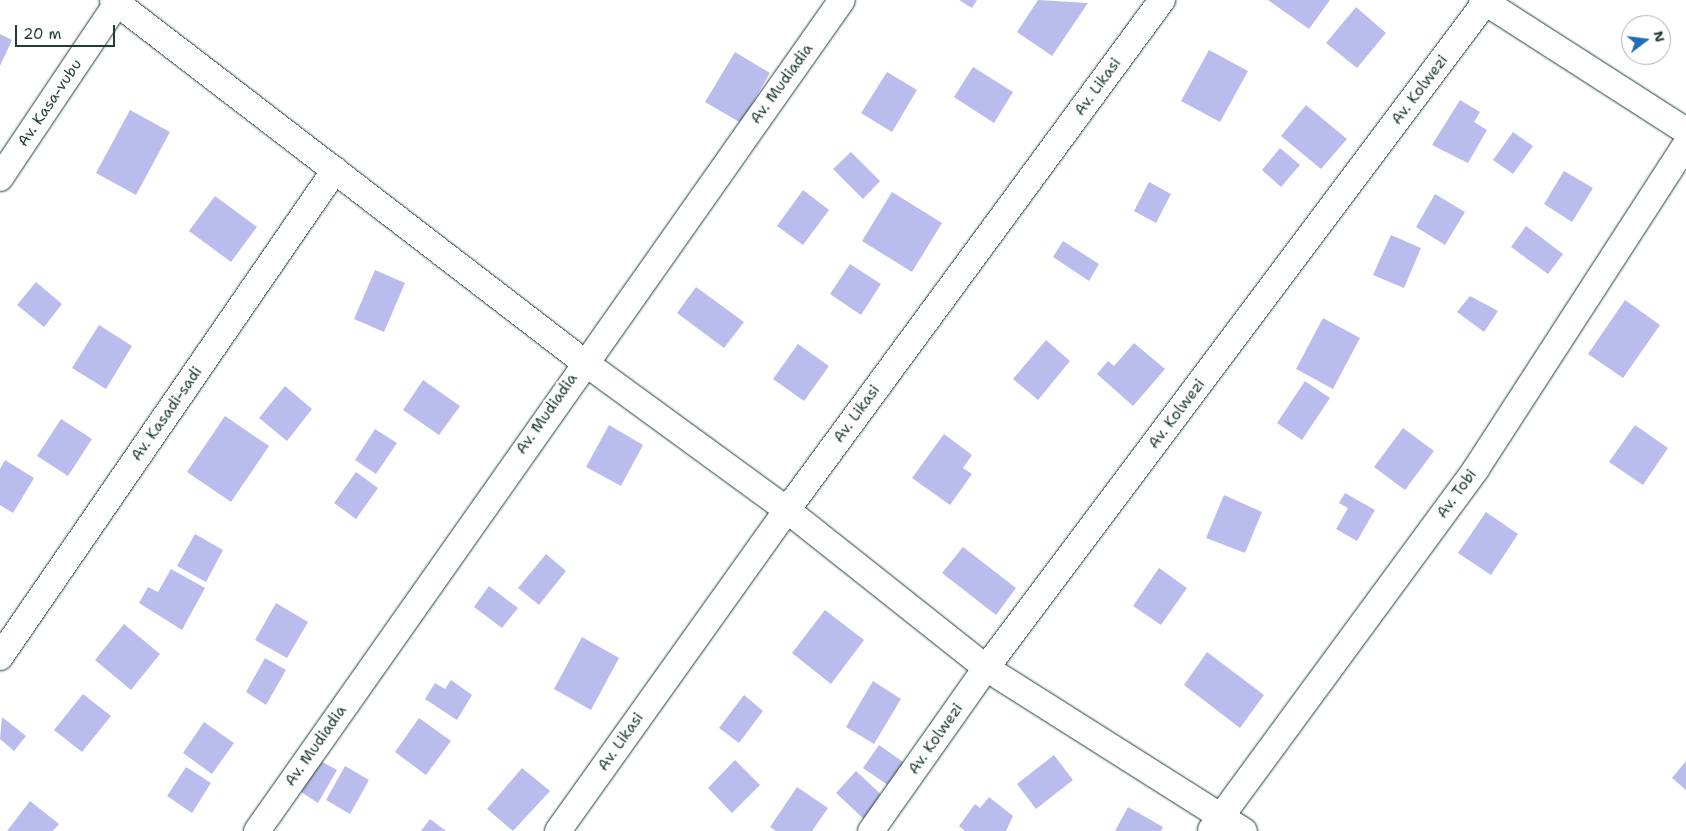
<!DOCTYPE html>
<html>
<head>
<meta charset="utf-8">
<style>
	body { margin:0 }
	#map { position:relative; width:1686px; height:831px; overflow:hidden; background:#fff; font-family:"Shantell Sans",sans-serif }
	div>[style] { position:absolute }
	[style*='--x'] { left:calc(var(--x)*1px); top:calc(var(--y)*1px); width:calc(var(--w)*1px); rotate:calc(var(--a)*1deg) }
	.building>* { inset:0; background:#bbbcee }
	.roads { filter:drop-shadow(0 0 1px #1f3d34) drop-shadow(0 0 1px #1f3d34) }
	.minor>* { height:26px; margin:-13px; padding:0 13px; transform-origin:13px; border-radius:13px; background:#fff }
	span { translate:-50% -50%; white-space:nowrap; text-align:center; line-height:1.15; -webkit-text-stroke:5px #fff; paint-order:stroke }
	.street-label { font-size:15px; color:#1f3d34 }
	.north { position:absolute; left:1621px; top:15px; width:50px; height:50px; box-sizing:border-box; background:#fff; border:1px solid #a5b1ae; border-radius:50%; rotate:75deg; font-size:14px; font-weight:700; line-height:20px; text-align:center; color:#1f3d34 }
	.north::after { content:''; display:block; margin:auto; width:18px; height:22px; background:#1f6fb2; clip-path:polygon(50% 0,100% 100%,50% 72%,0 100%) }
	.scale { position:absolute; left:15px; top:25px; width:100px; height:22px; box-sizing:border-box; border:2px solid #1f3d34; border-top:0; padding-left:6px; font-size:15px; line-height:18px; white-space:nowrap; color:#1f3d34; -webkit-text-stroke:4px #fff; paint-order:stroke }
</style>
</head>
<body>
<div id="map">
	<div class="building">
		<i style="clip-path:polygon(959px 0,977px 0,972px 8px)"></i>
		<i style="clip-path:polygon(1038px 0,1088px 3px,1052px 56px,1017px 32px)"></i>
		<i style="clip-path:polygon(1268px 0,1330px 0,1309px 29px)"></i>
		<i style="clip-path:polygon(1356px 7px,1386px 33px,1357px 68px,1326px 43px)"></i>
		<i style="clip-path:polygon(0 34px,12px 40px,0 66px)"></i>
		<i style="clip-path:polygon(1209px 50px,1248px 71px,1220px 122px,1181px 101px)"></i>
		<i style="clip-path:polygon(735px 52px,770px 73px,741px 123px,705px 102px)"></i>
		<i style="clip-path:polygon(973px 67px,1013px 92px,994px 123px,954px 97px)"></i>
		<i style="clip-path:polygon(887px 72px,917px 90px,892px 132px,861px 113px)"></i>
		<i style="clip-path:polygon(1460px 100px,1480px 112px,1474px 122px,1487px 130px,1468px 163px,1432px 145px)"></i>
		<i style="clip-path:polygon(1306px 105px,1347px 139px,1321px 169px,1281px 136px)"></i>
		<i style="clip-path:polygon(130px 110px,170px 132px,136px 195px,96px 173px)"></i>
		<i style="clip-path:polygon(1513px 132px,1533px 146px,1513px 174px,1493px 160px)"></i>
		<i style="clip-path:polygon(1280px 148px,1300px 165px,1281px 187px,1262px 170px)"></i>
		<i style="clip-path:polygon(851px 152px,880px 181px,863px 199px,833px 169px)"></i>
		<i style="clip-path:polygon(1564px 171px,1593px 188px,1572px 222px,1544px 204px)"></i>
		<i style="clip-path:polygon(1149px 182px,1171px 194px,1156px 223px,1134px 211px)"></i>
		<i style="clip-path:polygon(803px 190px,829px 210px,803px 245px,777px 226px)"></i>
		<i style="clip-path:polygon(892px 192px,942px 223px,912px 272px,862px 241px)"></i>
		<i style="clip-path:polygon(1435px 194px,1465px 212px,1445px 245px,1416px 227px)"></i>
		<i style="clip-path:polygon(215px 196px,257px 227px,231px 262px,189px 231px)"></i>
		<i style="clip-path:polygon(1526px 226px,1563px 254px,1548px 274px,1511px 247px)"></i>
		<i style="clip-path:polygon(1391px 235px,1421px 248px,1404px 288px,1373px 275px)"></i>
		<i style="clip-path:polygon(1063px 241px,1099px 264px,1089px 281px,1053px 257px)"></i>
		<i style="clip-path:polygon(850px 264px,881px 284px,861px 315px,830px 294px)"></i>
		<i style="clip-path:polygon(375px 270px,405px 283px,384px 332px,354px 319px)"></i>
		<i style="clip-path:polygon(36px 282px,62px 304px,44px 327px,17px 305px)"></i>
		<i style="clip-path:polygon(696px 287px,744px 322px,724px 348px,677px 313px)"></i>
		<i style="clip-path:polygon(1470px 296px,1498px 311px,1484px 332px,1457px 312px)"></i>
		<i style="clip-path:polygon(1625px 300px,1660px 325px,1623px 378px,1588px 354px)"></i>
		<i style="clip-path:polygon(1323px 318px,1360px 338px,1333px 389px,1296px 369px)"></i>
		<i style="clip-path:polygon(99px 325px,132px 346px,106px 389px,72px 368px)"></i>
		<i style="clip-path:polygon(1046px 340px,1070px 361px,1038px 400px,1013px 379px)"></i>
		<i style="clip-path:polygon(1134px 343px,1165px 369px,1133px 406px,1097px 374px,1108px 361px,1114px 366px)"></i>
		<i style="clip-path:polygon(798px 344px,829px 366px,804px 401px,773px 379px)"></i>
		<i style="clip-path:polygon(423px 380px,460px 406px,439px 435px,403px 410px)"></i>
		<i style="clip-path:polygon(1305px 381px,1330px 398px,1302px 440px,1277px 423px)"></i>
		<i style="clip-path:polygon(285px 386px,312px 409px,287px 441px,259px 418px)"></i>
		<i style="clip-path:polygon(225px 416px,269px 446px,231px 502px,187px 472px)"></i>
		<i style="clip-path:polygon(61px 419px,92px 439px,68px 476px,37px 456px)"></i>
		<i style="clip-path:polygon(609px 425px,643px 445px,621px 486px,586px 467px)"></i>
		<i style="clip-path:polygon(1635px 425px,1668px 448px,1643px 485px,1609px 462px)"></i>
		<i style="clip-path:polygon(1403px 428px,1434px 451px,1405px 490px,1374px 467px)"></i>
		<i style="clip-path:polygon(375px 429px,397px 443px,376px 474px,355px 460px)"></i>
		<i style="clip-path:polygon(944px 434px,972px 455px,963px 468px,972px 474px,950px 505px,912px 478px)"></i>
		<i style="clip-path:polygon(5px 460px,34px 478px,13px 513px,0 505px,0 469px)"></i>
		<i style="clip-path:polygon(356px 472px,378px 488px,356px 519px,334px 503px)"></i>
		<i style="clip-path:polygon(1345px 493px,1375px 510px,1357px 541px,1336px 529px,1348px 508px,1339px 503px)"></i>
		<i style="clip-path:polygon(1224px 495px,1262px 512px,1245px 553px,1206px 538px)"></i>
		<i style="clip-path:polygon(1486px 512px,1518px 534px,1491px 575px,1458px 553px)"></i>
		<i style="clip-path:polygon(195px 534px,223px 550px,206px 582px,177px 566px)"></i>
		<i style="clip-path:polygon(963px 547px,1016px 588px,996px 615px,942px 573px)"></i>
		<i style="clip-path:polygon(546px 554px,566px 571px,539px 605px,518px 588px)"></i>
		<i style="clip-path:polygon(1159px 568px,1187px 588px,1161px 625px,1133px 606px)"></i>
		<i style="clip-path:polygon(171px 569px,205px 588px,182px 630px,139px 603px,148px 587px,158px 592px)"></i>
		<i style="clip-path:polygon(489px 586px,518px 608px,502px 628px,474px 607px)"></i>
		<i style="clip-path:polygon(276px 603px,308px 622px,287px 658px,255px 640px)"></i>
		<i style="clip-path:polygon(825px 610px,864px 640px,831px 684px,792px 653px)"></i>
		<i style="clip-path:polygon(124px 624px,160px 654px,131px 690px,95px 660px)"></i>
		<i style="clip-path:polygon(582px 637px,619px 658px,591px 710px,554px 689px)"></i>
		<i style="clip-path:polygon(1207px 652px,1264px 695px,1240px 728px,1184px 685px)"></i>
		<i style="clip-path:polygon(265px 658px,286px 670px,266px 705px,246px 692px)"></i>
		<i style="clip-path:polygon(451px 680px,472px 695px,457px 720px,425px 699px,435px 683px,445px 689px)"></i>
		<i style="clip-path:polygon(873px 681px,901px 699px,874px 744px,846px 727px)"></i>
		<i style="clip-path:polygon(83px 694px,111px 716px,82px 752px,54px 730px)"></i>
		<i style="clip-path:polygon(744px 695px,763px 711px,739px 743px,719px 728px)"></i>
		<i style="clip-path:polygon(2px 717px,26px 736px,14px 751px,0 739px)"></i>
		<i style="clip-path:polygon(419px 718px,451px 741px,426px 775px,395px 752px)"></i>
		<i style="clip-path:polygon(204px 722px,234px 743px,212px 774px,183px 753px)"></i>
		<i style="clip-path:polygon(879px 745px,910px 767px,895px 790px,863px 768px)"></i>
		<i style="clip-path:polygon(1054px 755px,1073px 780px,1036px 809px,1017px 784px)"></i>
		<i style="clip-path:polygon(319px 760px,337px 770px,318px 803px,301px 792px)"></i>
		<i style="clip-path:polygon(735px 760px,760px 785px,732px 813px,708px 788px)"></i>
		<i style="clip-path:polygon(1686px 761px,1686px 790px,1672px 778px)"></i>
		<i style="clip-path:polygon(345px 766px,369px 780px,350px 814px,326px 800px)"></i>
		<i style="clip-path:polygon(186px 767px,211px 783px,192px 813px,167px 796px)"></i>
		<i style="clip-path:polygon(522px 768px,550px 791px,513px 831px,487px 809px)"></i>
		<i style="clip-path:polygon(856px 771px,886px 799px,866px 821px,836px 793px)"></i>
		<i style="clip-path:polygon(797px 787px,828px 808px,812px 831px,776px 831px,770px 827px)"></i>
		<i style="clip-path:polygon(989px 797px,1013px 816px,1006px 831px,965px 831px,959px 826px,975px 804px,980px 808px)"></i>
		<i style="clip-path:polygon(30px 801px,59px 824px,53px 831px,7px 831px)"></i>
		<i style="clip-path:polygon(1128px 807px,1163px 827px,1161px 831px,1115px 831px)"></i>
		<i style="clip-path:polygon(430px 819px,446px 831px,421px 831px)"></i>
	</div>
	<div class="roads">
		<div class="minor">
			<i style="--x:113;--y:0;--w:594;--a:37.55"></i>
			<i style="--x:584;--y:362;--w:251;--a:36.1"></i>
			<i style="--x:787;--y:510;--w:254;--a:38.4"></i>
			<i style="--x:986;--y:668;--w:305;--a:32.3"></i>
			<i style="--x:1482;--y:0;--w:242;--a:32.7"></i>
			<i style="--x:0;--y:178;--w:211;--a:-56.2"></i>
			<i style="--x:0;--y:657;--w:591;--a:-55.48"></i>
			<i style="--x:1211;--y:830;--w:448;--a:-53.7"></i>
			<i style="--x:1476;--y:469;--w:387;--a:-57.1"></i>
			<i style="--x:257;--y:831;--w:1016;--a:-54.86"></i>
			<i style="--x:558;--y:831;--w:394;--a:-54.5"></i>
			<i style="--x:787;--y:510;--w:633;--a:-53.67"></i>
			<i style="--x:871;--y:831;--w:199;--a:-54.8"></i>
			<i style="--x:986;--y:668;--w:835;--a:-53.13"></i>
		</div>
	</div>
	<div class="street-label">
		<span style="left:782px;top:84px;rotate:-54deg">Av. Mudiadia</span>
		<span style="left:1098px;top:87px;rotate:-54deg">Av. Likasi</span>
		<span style="left:1420px;top:90px;rotate:-53deg">Av. Kolwezi</span>
		<span style="left:50px;top:103px;rotate:-56deg">Av. Kasa-vubu</span>
		<span style="left:167px;top:414px;rotate:-55deg">Av. Kasadi-sadi</span>
		<span style="left:547px;top:414px;rotate:-55deg">Av. Mudiadia</span>
		<span style="left:857px;top:414px;rotate:-54deg">Av. Likasi</span>
		<span style="left:1177px;top:414px;rotate:-53deg">Av. Kolwezi</span>
		<span style="left:1457px;top:494px;rotate:-54deg">Av. Tobi</span>
		<span style="left:936px;top:739px;rotate:-55deg">Av. Kolwezi</span>
		<span style="left:621px;top:742px;rotate:-55deg">Av. Likasi</span>
		<span style="left:316px;top:746px;rotate:-55deg">Av. Mudiadia</span>
	</div>
	<div class="north">N</div>
	<div class="scale">20 m</div>
</div>
</body>
</html>
